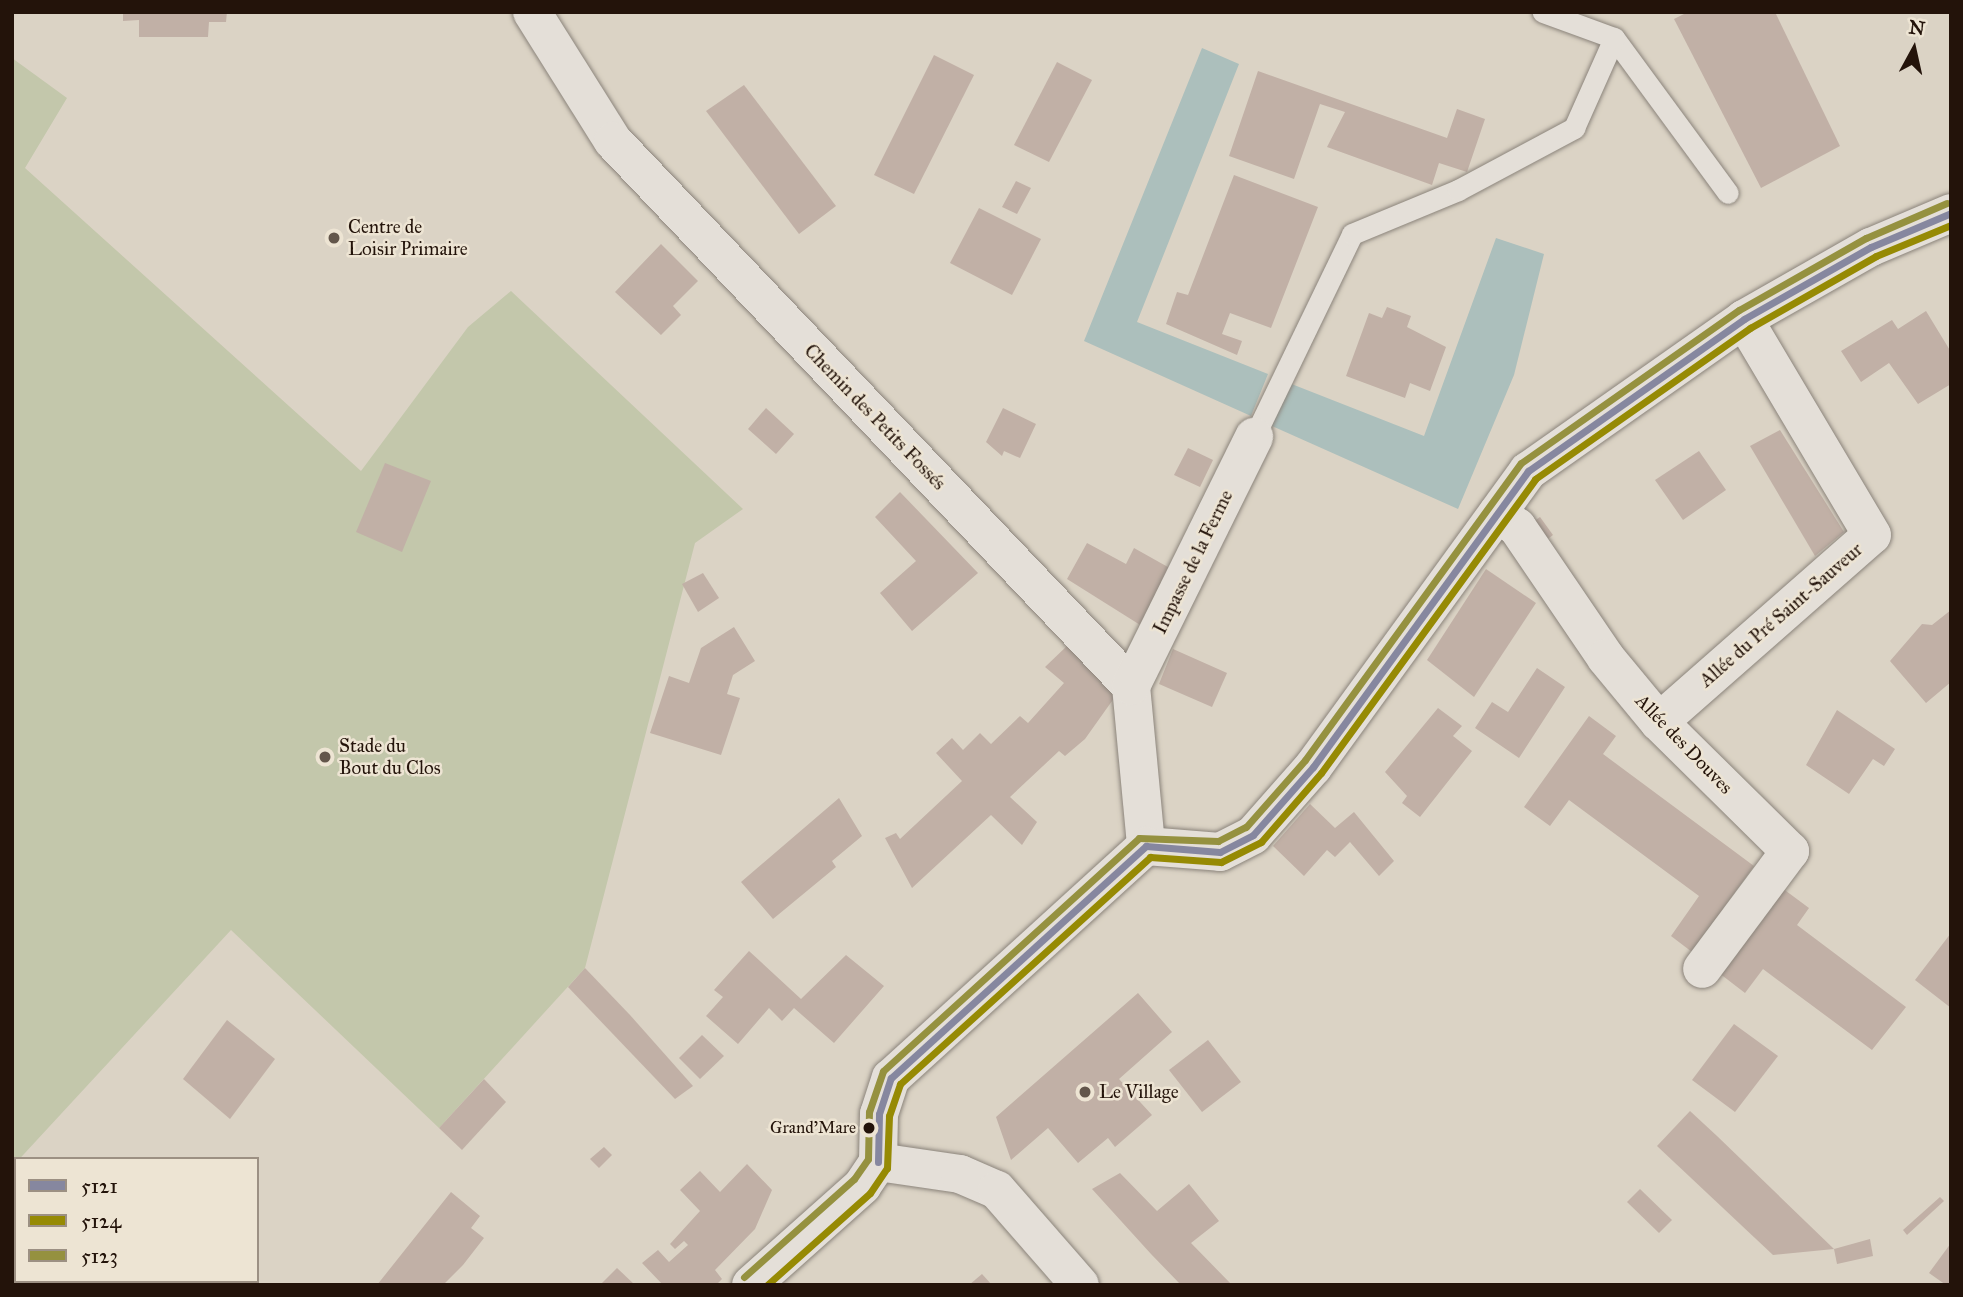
<!DOCTYPE html>
<html>
<head>
<meta charset="utf-8">
<style>
	body { margin:0 }
	#map { position:relative; width:1963px; height:1297px; overflow:hidden; background:#dbd3c5; font-family:"IM FELL Great Primer",serif }
	div>[style] { position:absolute }
	[style*='--x'] { left:calc(var(--x)*1px); top:calc(var(--y)*1px); width:calc(var(--w)*1px); rotate:calc(var(--a)*1deg) }
	.green>* { inset:0; background:#c3c7ab }
	.water>* { inset:0; background:#acbfbc }
	.building>* { inset:0; background:#c1b0a6 }
	.roads { filter:drop-shadow(0 0 2px #8b847b) drop-shadow(0 0 2px #8b847b) }
	.service>* { height:21px; margin:-10.5px; padding:0 10.5px; transform-origin:10.5px; border-radius:10.5px; background:#e4dfd8 }
	.minor>* { height:38px; margin:-19px; padding:0 19px; transform-origin:19px; border-radius:19px; background:#e4dfd8 }
	.bus-1>* { height:7px; margin:-3.5px; padding:0 3.5px; transform-origin:3.5px; border-radius:3.5px; background:#86879f }
	.bus-2>* { height:7px; margin:-3.5px; padding:0 3.5px; transform-origin:3.5px; border-radius:3.5px; background:#968a04 }
	.bus-3>* { height:7px; margin:-3.5px; padding:0 3.5px; transform-origin:3.5px; border-radius:3.5px; background:#95913f }
	.dots>* { width:19px; height:19px; translate:-50% -50%; box-sizing:border-box; border:4px solid #ede4d3; border-radius:50% }
	span { translate:-50% -50%; white-space:nowrap; text-align:center; line-height:1.15; -webkit-text-stroke:5px #ede4d3; paint-order:stroke }
	.bus-label { font-size:17px; color:#23130a }
	.right { translate:-100% -50%; text-align:right }
	.poi-label { font-size:19px; color:#23130a }
	.left { translate:0 -50%; text-align:left }
	.street-label { font-size:19px; color:#23130a }
	.frame { position:absolute; inset:0; border:14px solid #23130a; pointer-events:none }
	.legend { position:absolute; left:14px; top:1157px; width:245px; height:126px; box-sizing:border-box; background:#ede4d3; border:2px solid #9c9083; margin:0; padding:9px 12px; list-style:none; font-size:21px; color:#23130a }
	.legend li { display:flex; align-items:center; gap:14px; height:35px }
	.legend b { width:35px; border:2px solid #9c9083 }
	.north { position:absolute; left:1879px; top:14px; width:70px; height:70px; -webkit-text-stroke:5px #ede4d3; paint-order:stroke; rotate:8deg; font-size:19px; font-weight:700; line-height:28px; text-align:center; color:#23130a }
	.north::after { content:''; display:block; margin:auto; width:24px; height:32px; background:#23130a; clip-path:polygon(50% 0,100% 100%,50% 72%,0 100%) }
</style>
</head>
<body>
<div id="map">
	<div class="green">
		<i style="clip-path:polygon(12px 58px,67px 98px,25px 168px,361px 471px,468px 327px,511px 291px,743px 509px,695px 543px,585px 968px,439px 1128px,231px 930px,12px 1167px)"></i>
	</div>
	<div class="water">
		<i style="clip-path:polygon(1202px 48px,1239px 64px,1137px 322px,1268px 374px,1251px 416px,1084px 341px)"></i>
		<i style="clip-path:polygon(1496px 238px,1544px 254px,1514px 375px,1458px 509px,1272px 426px,1289px 383px,1424px 436px)"></i>
	</div>
	<div class="building">
		<i style="clip-path:polygon(123px 12px,227px 12px,226px 22px,209px 22px,208px 37px,139px 37px,139px 20px,123px 21px)"></i>
		<i style="clip-path:polygon(1688px 12px,1775px 12px,1840px 146px,1761px 188px,1674px 19px)"></i>
		<i style="clip-path:polygon(934px 55px,974px 75px,914px 194px,874px 175px)"></i>
		<i style="clip-path:polygon(1057px 62px,1092px 80px,1049px 162px,1014px 145px)"></i>
		<i style="clip-path:polygon(1258px 71px,1447px 138px,1457px 109px,1485px 119px,1467px 172px,1439px 163px,1432px 185px,1327px 147px,1345px 112px,1320px 104px,1294px 179px,1229px 156px)"></i>
		<i style="clip-path:polygon(744px 85px,836px 206px,799px 234px,706px 111px)"></i>
		<i style="clip-path:polygon(1234px 175px,1318px 207px,1271px 328px,1230px 313px,1222px 334px,1242px 341px,1237px 355px,1166px 324px,1177px 292px,1188px 295px)"></i>
		<i style="clip-path:polygon(1016px 181px,1031px 188px,1017px 214px,1002px 207px)"></i>
		<i style="clip-path:polygon(979px 208px,1041px 239px,1012px 295px,950px 263px)"></i>
		<i style="clip-path:polygon(661px 244px,698px 281px,673px 306px,681px 315px,661px 335px,615px 292px)"></i>
		<i style="clip-path:polygon(1387px 307px,1411px 316px,1407px 327px,1446px 347px,1430px 391px,1410px 383px,1405px 398px,1346px 376px,1369px 313px,1382px 318px)"></i>
		<i style="clip-path:polygon(1926px 311px,1951px 352px,1951px 384px,1918px 404px,1889px 363px,1861px 382px,1841px 351px,1892px 320px,1898px 329px)"></i>
		<i style="clip-path:polygon(766px 408px,794px 434px,776px 454px,748px 429px)"></i>
		<i style="clip-path:polygon(1003px 408px,1036px 424px,1020px 458px,1004px 451px,1002px 456px,986px 442px)"></i>
		<i style="clip-path:polygon(1780px 430px,1844px 532px,1815px 556px,1750px 446px)"></i>
		<i style="clip-path:polygon(1188px 448px,1213px 460px,1200px 487px,1174px 475px)"></i>
		<i style="clip-path:polygon(1699px 451px,1726px 490px,1683px 520px,1655px 480px)"></i>
		<i style="clip-path:polygon(385px 463px,431px 481px,402px 552px,356px 532px)"></i>
		<i style="clip-path:polygon(900px 492px,978px 573px,912px 631px,880px 593px,916px 561px,875px 517px)"></i>
		<i style="clip-path:polygon(1540px 517px,1553px 535px,1541px 544px,1529px 525px)"></i>
		<i style="clip-path:polygon(1087px 543px,1126px 564px,1134px 548px,1175px 571px,1145px 628px,1067px 579px)"></i>
		<i style="clip-path:polygon(1486px 569px,1536px 603px,1474px 697px,1427px 660px)"></i>
		<i style="clip-path:polygon(703px 573px,719px 598px,698px 612px,682px 584px)"></i>
		<i style="clip-path:polygon(1951px 610px,1951px 682px,1926px 703px,1890px 661px,1922px 624px,1932px 625px)"></i>
		<i style="clip-path:polygon(734px 627px,755px 661px,733px 675px,727px 694px,740px 698px,721px 755px,650px 733px,669px 676px,689px 683px,701px 648px)"></i>
		<i style="clip-path:polygon(1069px 644px,1117px 694px,1085px 739px,1065px 756px,1059px 751px,1010px 797px,1037px 822px,1022px 845px,991px 815px,912px 888px,885px 838px,896px 833px,900px 839px,962px 781px,936px 753px,952px 738px,963px 750px,980px 733px,991px 744px,1020px 716px,1028px 723px,1064px 683px,1045px 667px)"></i>
		<i style="clip-path:polygon(1173px 649px,1227px 673px,1212px 707px,1159px 684px)"></i>
		<i style="clip-path:polygon(1537px 668px,1565px 687px,1519px 758px,1475px 728px,1492px 702px,1508px 712px)"></i>
		<i style="clip-path:polygon(1438px 708px,1462px 726px,1453px 736px,1472px 751px,1420px 817px,1402px 803px,1407px 796px,1385px 772px)"></i>
		<i style="clip-path:polygon(1837px 710px,1895px 749px,1884px 766px,1873px 759px,1849px 794px,1806px 765px)"></i>
		<i style="clip-path:polygon(1589px 716px,1616px 736px,1603px 754px,1754px 866px,1692px 952px,1671px 936px,1699px 896px,1569px 800px,1550px 826px,1524px 807px)"></i>
		<i style="clip-path:polygon(839px 798px,862px 836px,832px 861px,836px 867px,773px 919px,741px 882px)"></i>
		<i style="clip-path:polygon(1310px 804px,1335px 828px,1354px 812px,1394px 861px,1379px 876px,1350px 842px,1335px 857px,1327px 850px,1304px 876px,1273px 846px)"></i>
		<i style="clip-path:polygon(1782px 888px,1809px 908px,1797px 925px,1906px 1007px,1872px 1050px,1763px 969px,1745px 993px,1719px 973px)"></i>
		<i style="clip-path:polygon(1951px 933px,1951px 1008px,1915px 980px)"></i>
		<i style="clip-path:polygon(749px 951px,801px 999px,846px 955px,884px 986px,834px 1043px,794px 1008px,782px 1021px,769px 1008px,738px 1044px,706px 1016px,723px 997px,714px 990px)"></i>
		<i style="clip-path:polygon(585px 968px,630px 1015px,693px 1086px,675px 1099px,568px 987px)"></i>
		<i style="clip-path:polygon(1138px 993px,1172px 1032px,1119px 1079px,1152px 1115px,1115px 1147px,1108px 1138px,1078px 1163px,1048px 1128px,1011px 1160px,996px 1117px)"></i>
		<i style="clip-path:polygon(227px 1020px,275px 1059px,230px 1119px,183px 1079px)"></i>
		<i style="clip-path:polygon(1734px 1024px,1778px 1056px,1735px 1112px,1692px 1080px)"></i>
		<i style="clip-path:polygon(702px 1035px,724px 1056px,700px 1079px,679px 1058px)"></i>
		<i style="clip-path:polygon(1208px 1040px,1241px 1082px,1202px 1112px,1169px 1070px)"></i>
		<i style="clip-path:polygon(484px 1079px,506px 1102px,462px 1150px,439px 1128px)"></i>
		<i style="clip-path:polygon(1690px 1111px,1717px 1136px,1834px 1249px,1773px 1255px,1657px 1146px)"></i>
		<i style="clip-path:polygon(604px 1147px,612px 1155px,599px 1168px,590px 1159px)"></i>
		<i style="clip-path:polygon(747px 1164px,772px 1190px,755px 1229px,715px 1270px,722px 1279px,716px 1285px,663px 1285px,642px 1263px,658px 1250px,669px 1262px,688px 1245px,684px 1241px,675px 1249px,670px 1244px,700px 1211px,680px 1190px,700px 1171px,720px 1192px)"></i>
		<i style="clip-path:polygon(1120px 1173px,1157px 1211px,1189px 1184px,1219px 1221px,1191px 1243px,1232px 1285px,1181px 1285px,1151px 1254px,1092px 1189px)"></i>
		<i style="clip-path:polygon(1640px 1189px,1672px 1220px,1659px 1233px,1627px 1202px)"></i>
		<i style="clip-path:polygon(451px 1192px,480px 1216px,471px 1228px,484px 1238px,463px 1265px,443px 1285px,377px 1285px)"></i>
		<i style="clip-path:polygon(1940px 1197px,1944px 1201px,1907px 1235px,1903px 1230px)"></i>
		<i style="clip-path:polygon(1870px 1239px,1873px 1256px,1837px 1264px,1834px 1249px)"></i>
		<i style="clip-path:polygon(1951px 1243px,1951px 1285px,1946px 1285px,1929px 1273px)"></i>
		<i style="clip-path:polygon(617px 1268px,635px 1285px,600px 1285px)"></i>
		<i style="clip-path:polygon(982px 1274px,992px 1285px,969px 1285px)"></i>
	</div>
	<div class="roads">
		<div class="service">
			<i style="--x:1614;--y:38;--w:192;--a:53.7"></i>
			<i style="--x:1254;--y:437;--w:225;--a:-64.2"></i>
			<i style="--x:1352;--y:234;--w:115;--a:-22.5"></i>
			<i style="--x:1458;--y:190;--w:132;--a:-28.1"></i>
			<i style="--x:1574;--y:128;--w:98;--a:-66"></i>
			<i style="--x:1614;--y:38;--w:76;--a:-159.9"></i>
		</div>
		<div class="minor">
			<i style="--x:532;--y:12;--w:152;--a:57.9"></i>
			<i style="--x:613;--y:141;--w:752;--a:46.45"></i>
			<i style="--x:1131;--y:686;--w:161;--a:84.6"></i>
			<i style="--x:1497;--y:514;--w:24;--a:33"></i>
			<i style="--x:1517;--y:527;--w:158;--a:55.8"></i>
			<i style="--x:1606;--y:658;--w:83;--a:50.4"></i>
			<i style="--x:1659;--y:722;--w:184;--a:44.6"></i>
			<i style="--x:1790;--y:851;--w:147;--a:126.7"></i>
			<i style="--x:1131;--y:686;--w:278;--a:-63.7"></i>
			<i style="--x:1659;--y:722;--w:283;--a:-41.3"></i>
			<i style="--x:1872;--y:535;--w:251;--a:-120.7"></i>
			<i style="--x:1146;--y:846;--w:74;--a:4.6"></i>
			<i style="--x:1220;--y:852;--w:37;--a:-27"></i>
			<i style="--x:1253;--y:835;--w:91;--a:-48.6"></i>
			<i style="--x:1313;--y:767;--w:366;--a:-54"></i>
			<i style="--x:1528;--y:471;--w:264;--a:-35.1"></i>
			<i style="--x:1744;--y:319;--w:146;--a:-29.6"></i>
			<i style="--x:1871;--y:247;--w:87;--a:-23"></i>
			<i style="--x:878;--y:1162;--w:48;--a:-88.8"></i>
			<i style="--x:879;--y:1114;--w:38;--a:-72"></i>
			<i style="--x:891;--y:1078;--w:345;--a:-42.3"></i>
			<i style="--x:878;--y:1162;--w:83;--a:8.3"></i>
			<i style="--x:960;--y:1174;--w:40;--a:23.4"></i>
			<i style="--x:997;--y:1190;--w:126;--a:48.9"></i>
			<i style="--x:751;--y:1285;--w:149;--a:-41.7"></i>
			<i style="--x:862;--y:1186;--w:29;--a:-56"></i>
		</div>
	</div>
	<div class="bus-1">
		<i style="--x:1146;--y:846;--w:74;--a:4.6"></i>
		<i style="--x:1220;--y:852;--w:37;--a:-27"></i>
		<i style="--x:1253;--y:835;--w:91;--a:-48.6"></i>
		<i style="--x:1313;--y:767;--w:366;--a:-54"></i>
		<i style="--x:1528;--y:471;--w:264;--a:-35.1"></i>
		<i style="--x:1744;--y:319;--w:146;--a:-29.6"></i>
		<i style="--x:1871;--y:247;--w:87;--a:-23"></i>
		<i style="--x:878;--y:1162;--w:48;--a:-88.8"></i>
		<i style="--x:879;--y:1114;--w:38;--a:-72"></i>
		<i style="--x:891;--y:1078;--w:345;--a:-42.3"></i>
	</div>
	<div class="bus-2">
		<i style="--x:767;--y:1285;--w:138;--a:-41.8"></i>
		<i style="--x:870;--y:1193;--w:30;--a:-56"></i>
		<i style="--x:887;--y:1168;--w:52;--a:-87.8"></i>
		<i style="--x:889;--y:1116;--w:34;--a:-71"></i>
		<i style="--x:900;--y:1084;--w:338;--a:-42.2"></i>
		<i style="--x:1150;--y:857;--w:71;--a:4"></i>
		<i style="--x:1221;--y:862;--w:45;--a:-26.6"></i>
		<i style="--x:1261;--y:842;--w:91;--a:-49"></i>
		<i style="--x:1321;--y:773;--w:364;--a:-53.9"></i>
		<i style="--x:1535;--y:479;--w:263;--a:-35.1"></i>
		<i style="--x:1750;--y:328;--w:145;--a:-29.7"></i>
		<i style="--x:1876;--y:256;--w:81;--a:-22.5"></i>
	</div>
	<div class="bus-3">
		<i style="--x:744;--y:1277;--w:147;--a:-41.7"></i>
		<i style="--x:854;--y:1179;--w:24;--a:-55"></i>
		<i style="--x:868;--y:1159;--w:47;--a:-88.8"></i>
		<i style="--x:869;--y:1112;--w:43;--a:-71.1"></i>
		<i style="--x:883;--y:1071;--w:346;--a:-42.3"></i>
		<i style="--x:1139;--y:838;--w:79;--a:2.2"></i>
		<i style="--x:1218;--y:841;--w:31;--a:-27"></i>
		<i style="--x:1246;--y:827;--w:89;--a:-48.6"></i>
		<i style="--x:1305;--y:760;--w:367;--a:-54"></i>
		<i style="--x:1521;--y:463;--w:266;--a:-35.1"></i>
		<i style="--x:1739;--y:310;--w:146;--a:-29.6"></i>
		<i style="--x:1866;--y:238;--w:88;--a:-23.4"></i>
	</div>
	<div class="dots">
		<i style="left:334px;top:238px;background:#63564b"></i>
		<i style="left:325px;top:757px;background:#63564b"></i>
		<i style="left:1085px;top:1092px;background:#63564b"></i>
		<i style="left:869px;top:1128px;background:#23130a"></i>
	</div>
	<div class="bus-label">
		<span class="right" style="left:856px;top:1128px">Grand'Mare</span>
	</div>
	<div class="poi-label">
		<span class="left" style="left:348px;top:238px">Centre de<br>Loisir Primaire</span>
		<span class="left" style="left:339px;top:757px">Stade du<br>Bout du Clos</span>
		<span class="left" style="left:1099px;top:1092px">Le Village</span>
	</div>
	<div class="street-label">
		<span style="left:875px;top:417px;rotate:46deg">Chemin des Petits Fossés</span>
		<span style="left:1193px;top:562px;rotate:-64deg">Impasse de la Ferme</span>
		<span style="left:1781px;top:615px;rotate:-41deg">Allée du Pré Saint-Sauveur</span>
		<span style="left:1684px;top:744px;rotate:46deg">Allée des Douves</span>
	</div>
	<div class="frame"></div>
	<ul class="legend">
	<li><b style="height:9px;background:#86879f"></b>5121</li>
	<li><b style="height:9px;background:#968a04"></b>5124</li>
	<li><b style="height:9px;background:#95913f"></b>5123</li>
	</ul>
	<div class="north">N</div>
</div>
</body>
</html>
